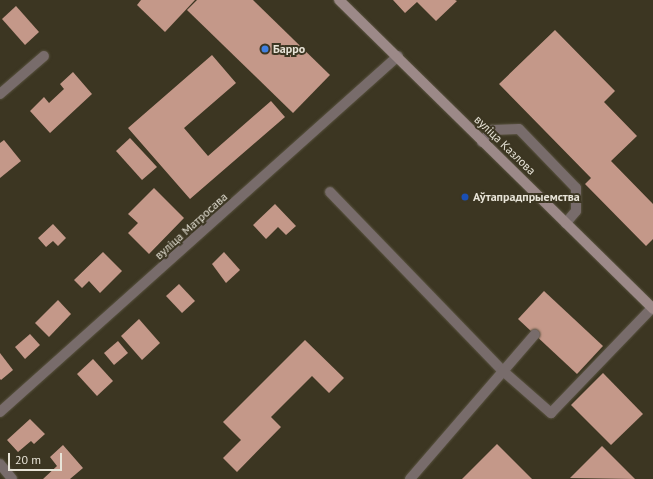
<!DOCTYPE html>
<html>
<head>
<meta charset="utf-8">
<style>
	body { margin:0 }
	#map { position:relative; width:653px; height:479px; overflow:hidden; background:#3c3622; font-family:"PT Sans",sans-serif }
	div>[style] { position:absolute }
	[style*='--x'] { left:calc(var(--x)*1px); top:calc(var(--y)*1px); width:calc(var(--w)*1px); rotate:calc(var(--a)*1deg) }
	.building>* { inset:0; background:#c49889 }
	.roads { filter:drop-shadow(0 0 1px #58523f) drop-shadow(0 0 1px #58523f) }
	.service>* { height:10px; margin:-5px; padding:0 5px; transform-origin:5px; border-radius:5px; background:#786c6b }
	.minor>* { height:10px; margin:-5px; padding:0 5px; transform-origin:5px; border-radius:5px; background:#786c6b }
	.secondary>* { height:10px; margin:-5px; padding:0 5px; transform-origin:5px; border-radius:5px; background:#9c8988 }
	.dots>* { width:11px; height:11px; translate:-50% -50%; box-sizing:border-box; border:2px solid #3c3622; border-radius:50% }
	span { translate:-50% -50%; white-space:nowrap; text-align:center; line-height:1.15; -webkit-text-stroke:4px #3c3622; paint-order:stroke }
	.poi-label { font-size:12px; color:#e8e4d8; font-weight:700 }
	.left { translate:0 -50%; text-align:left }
	.street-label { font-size:12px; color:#e8e4d8 }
	.scale { position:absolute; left:8px; top:453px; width:54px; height:18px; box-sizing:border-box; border:2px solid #e8e4d8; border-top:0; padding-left:5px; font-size:12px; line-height:14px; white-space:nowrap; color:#e8e4d8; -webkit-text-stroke:3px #3c3622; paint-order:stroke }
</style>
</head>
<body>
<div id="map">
	<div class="building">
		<i style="clip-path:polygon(141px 0,195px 0,165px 32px,137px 5px)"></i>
		<i style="clip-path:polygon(197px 0,253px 0,330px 75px,293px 113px,187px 10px)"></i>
		<i style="clip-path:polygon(393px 0,455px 0,457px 1px,436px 21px,417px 2px,405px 13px)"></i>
		<i style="clip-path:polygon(16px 6px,39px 32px,25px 45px,2px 19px)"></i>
		<i style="clip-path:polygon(555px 30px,615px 91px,604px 102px,637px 136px,611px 161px,653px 204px,653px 239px,646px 246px,585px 184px,591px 178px,499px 84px)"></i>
		<i style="clip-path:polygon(212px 55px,236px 83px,184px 128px,208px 156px,271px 101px,285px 117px,190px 199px,128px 128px)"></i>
		<i style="clip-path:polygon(73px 72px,92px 94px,50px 133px,30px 111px,44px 97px,49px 103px,64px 89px,60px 84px)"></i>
		<i style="clip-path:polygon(130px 138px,157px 167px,142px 180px,116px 151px)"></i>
		<i style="clip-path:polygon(4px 140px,21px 161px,0 178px,0 143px)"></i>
		<i style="clip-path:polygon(154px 188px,184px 218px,149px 254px,128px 233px,138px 223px,128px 214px)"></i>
		<i style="clip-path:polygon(275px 204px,296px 226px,286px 235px,278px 227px,266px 239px,253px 225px)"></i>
		<i style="clip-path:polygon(53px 224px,66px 238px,58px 246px,53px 241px,46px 247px,38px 238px)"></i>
		<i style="clip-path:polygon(103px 252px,122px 271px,100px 293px,89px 281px,82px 288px,74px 280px)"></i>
		<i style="clip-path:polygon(224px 252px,240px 270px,226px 283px,212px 264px)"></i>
		<i style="clip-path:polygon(179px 284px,195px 301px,182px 313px,166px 296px)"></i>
		<i style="clip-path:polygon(544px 291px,603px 346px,577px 374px,518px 319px)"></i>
		<i style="clip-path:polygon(58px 300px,71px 314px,49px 337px,35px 323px)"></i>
		<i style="clip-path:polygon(139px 319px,160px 343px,142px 360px,121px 336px)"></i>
		<i style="clip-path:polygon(30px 334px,40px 345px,25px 359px,15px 347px)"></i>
		<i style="clip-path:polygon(305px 340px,344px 378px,329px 393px,312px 376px,271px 417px,281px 427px,237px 472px,223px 458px,241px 440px,223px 422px)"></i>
		<i style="clip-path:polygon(118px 341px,128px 353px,114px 365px,104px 353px)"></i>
		<i style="clip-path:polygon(0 353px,13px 370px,1px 380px,0 379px)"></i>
		<i style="clip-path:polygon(93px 359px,113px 381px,97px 396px,77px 374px)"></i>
		<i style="clip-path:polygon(603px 373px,643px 414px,611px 445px,571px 405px)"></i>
		<i style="clip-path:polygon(30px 419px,45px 434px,34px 444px,31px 441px,18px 452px,7px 440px)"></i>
		<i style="clip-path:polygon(497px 444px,532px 479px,462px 479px)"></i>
		<i style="clip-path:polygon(63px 445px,83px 468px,70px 479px,43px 479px,57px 466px,50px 457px)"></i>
		<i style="clip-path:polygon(602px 446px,635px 479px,570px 478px)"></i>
	</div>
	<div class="roads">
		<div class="service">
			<i style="--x:482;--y:142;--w:16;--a:-50"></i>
			<i style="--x:492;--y:130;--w:27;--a:-2"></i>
			<i style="--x:519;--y:129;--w:82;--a:46"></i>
			<i style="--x:576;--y:188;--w:23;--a:90"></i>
			<i style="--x:576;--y:211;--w:16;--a:130"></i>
			<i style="--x:330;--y:192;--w:249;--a:46"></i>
			<i style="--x:503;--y:371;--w:64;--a:41.2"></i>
			<i style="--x:551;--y:413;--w:146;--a:-46.1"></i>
			<i style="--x:410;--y:479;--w:191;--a:-49.2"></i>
		</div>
		<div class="minor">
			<i style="--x:0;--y:94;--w:58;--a:-40.8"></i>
			<i style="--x:0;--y:412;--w:534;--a:-41.81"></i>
			<i style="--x:0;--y:464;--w:19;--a:51"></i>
		</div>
		<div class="secondary">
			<i style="--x:339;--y:0;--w:441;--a:44.5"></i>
		</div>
	</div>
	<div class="dots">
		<i style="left:265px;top:49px;background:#3f7fe0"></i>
		<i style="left:465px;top:197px;background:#1a4fb4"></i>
	</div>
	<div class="poi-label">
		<span class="left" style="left:273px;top:49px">Барро</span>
		<span class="left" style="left:473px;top:197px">Аўтапрадпрыемства</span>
	</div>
	<div class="street-label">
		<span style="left:505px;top:145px;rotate:44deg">вуліца Казлова</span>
		<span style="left:191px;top:226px;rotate:-42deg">вуліца Матросава</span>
	</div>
	<div class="scale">20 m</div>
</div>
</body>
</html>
